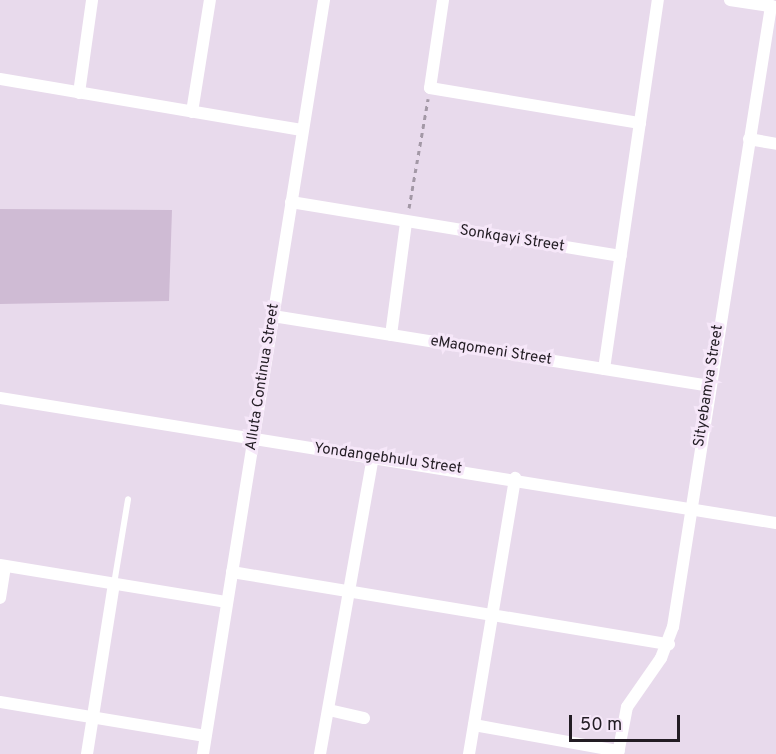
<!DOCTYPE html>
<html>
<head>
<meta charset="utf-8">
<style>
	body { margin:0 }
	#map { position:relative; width:776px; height:754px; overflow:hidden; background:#e8daec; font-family:Overpass,sans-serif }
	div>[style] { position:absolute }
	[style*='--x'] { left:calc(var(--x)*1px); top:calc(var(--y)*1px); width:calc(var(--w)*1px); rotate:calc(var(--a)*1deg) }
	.green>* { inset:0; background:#cfbbd4 }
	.path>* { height:3px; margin-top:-1.5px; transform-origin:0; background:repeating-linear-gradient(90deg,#a398a6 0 4.5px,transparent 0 9px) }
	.lane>* { height:6px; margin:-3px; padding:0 3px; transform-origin:3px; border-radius:3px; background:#fff }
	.street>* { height:12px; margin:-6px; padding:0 6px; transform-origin:6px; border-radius:6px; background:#fff }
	span { translate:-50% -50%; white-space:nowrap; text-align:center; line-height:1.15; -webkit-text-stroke:6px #f6e7f9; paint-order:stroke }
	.street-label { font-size:15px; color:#221c23 }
	.scale { position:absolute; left:569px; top:715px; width:111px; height:27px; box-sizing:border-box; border:3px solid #221c23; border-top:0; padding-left:8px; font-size:18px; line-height:21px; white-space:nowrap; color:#221c23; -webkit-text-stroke:4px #f6e7f9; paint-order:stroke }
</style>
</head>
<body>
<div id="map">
	<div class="green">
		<i style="clip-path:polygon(0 209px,172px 210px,169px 301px,0 304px)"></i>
	</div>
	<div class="path">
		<i style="--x:409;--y:208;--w:111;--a:-80.1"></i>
	</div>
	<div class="lane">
		<i style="--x:114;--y:584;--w:86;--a:-80.6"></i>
	</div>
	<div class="street">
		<i style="--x:443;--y:0;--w:89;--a:98.4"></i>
		<i style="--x:430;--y:88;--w:213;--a:9.5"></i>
		<i style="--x:730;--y:0;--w:47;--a:8.7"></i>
		<i style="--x:0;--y:79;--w:306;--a:9.6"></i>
		<i style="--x:79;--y:93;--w:94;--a:-82"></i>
		<i style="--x:192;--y:112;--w:113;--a:-80.9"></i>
		<i style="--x:749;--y:139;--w:27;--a:10"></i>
		<i style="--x:291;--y:202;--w:334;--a:9.3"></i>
		<i style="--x:273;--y:316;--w:442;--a:9.1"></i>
		<i style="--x:391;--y:335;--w:114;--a:-82.4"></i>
		<i style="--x:604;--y:369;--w:373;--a:-81.7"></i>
		<i style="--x:0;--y:398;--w:786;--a:9.15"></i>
		<i style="--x:0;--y:565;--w:230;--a:9.3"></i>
		<i style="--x:232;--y:572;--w:443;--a:9.4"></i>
		<i style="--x:0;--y:598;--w:32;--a:-81"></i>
		<i style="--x:0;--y:702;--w:208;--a:9.4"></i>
		<i style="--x:329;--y:710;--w:36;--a:13"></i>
		<i style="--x:474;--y:725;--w:147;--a:10.2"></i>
		<i style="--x:87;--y:754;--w:172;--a:-81"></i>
		<i style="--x:203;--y:754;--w:764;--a:-80.88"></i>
		<i style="--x:320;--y:754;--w:302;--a:-79.9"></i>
		<i style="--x:469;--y:754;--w:280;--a:-80.5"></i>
		<i style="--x:618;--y:754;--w:48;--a:-79.2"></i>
		<i style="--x:627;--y:707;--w:60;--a:-55.2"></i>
		<i style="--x:661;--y:658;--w:33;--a:-69"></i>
		<i style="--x:673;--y:627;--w:629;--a:-81.03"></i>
	</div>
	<div class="street-label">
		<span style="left:512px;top:239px;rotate:9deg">Sonkqayi Street</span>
		<span style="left:491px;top:351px;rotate:9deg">eMaqomeni Street</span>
		<span style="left:263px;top:377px;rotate:-81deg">Alluta Continua Street</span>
		<span style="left:709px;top:386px;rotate:-81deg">Sityebamva Street</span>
		<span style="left:388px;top:459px;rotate:8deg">Yondangebhulu Street</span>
	</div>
	<div class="scale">50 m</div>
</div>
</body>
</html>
